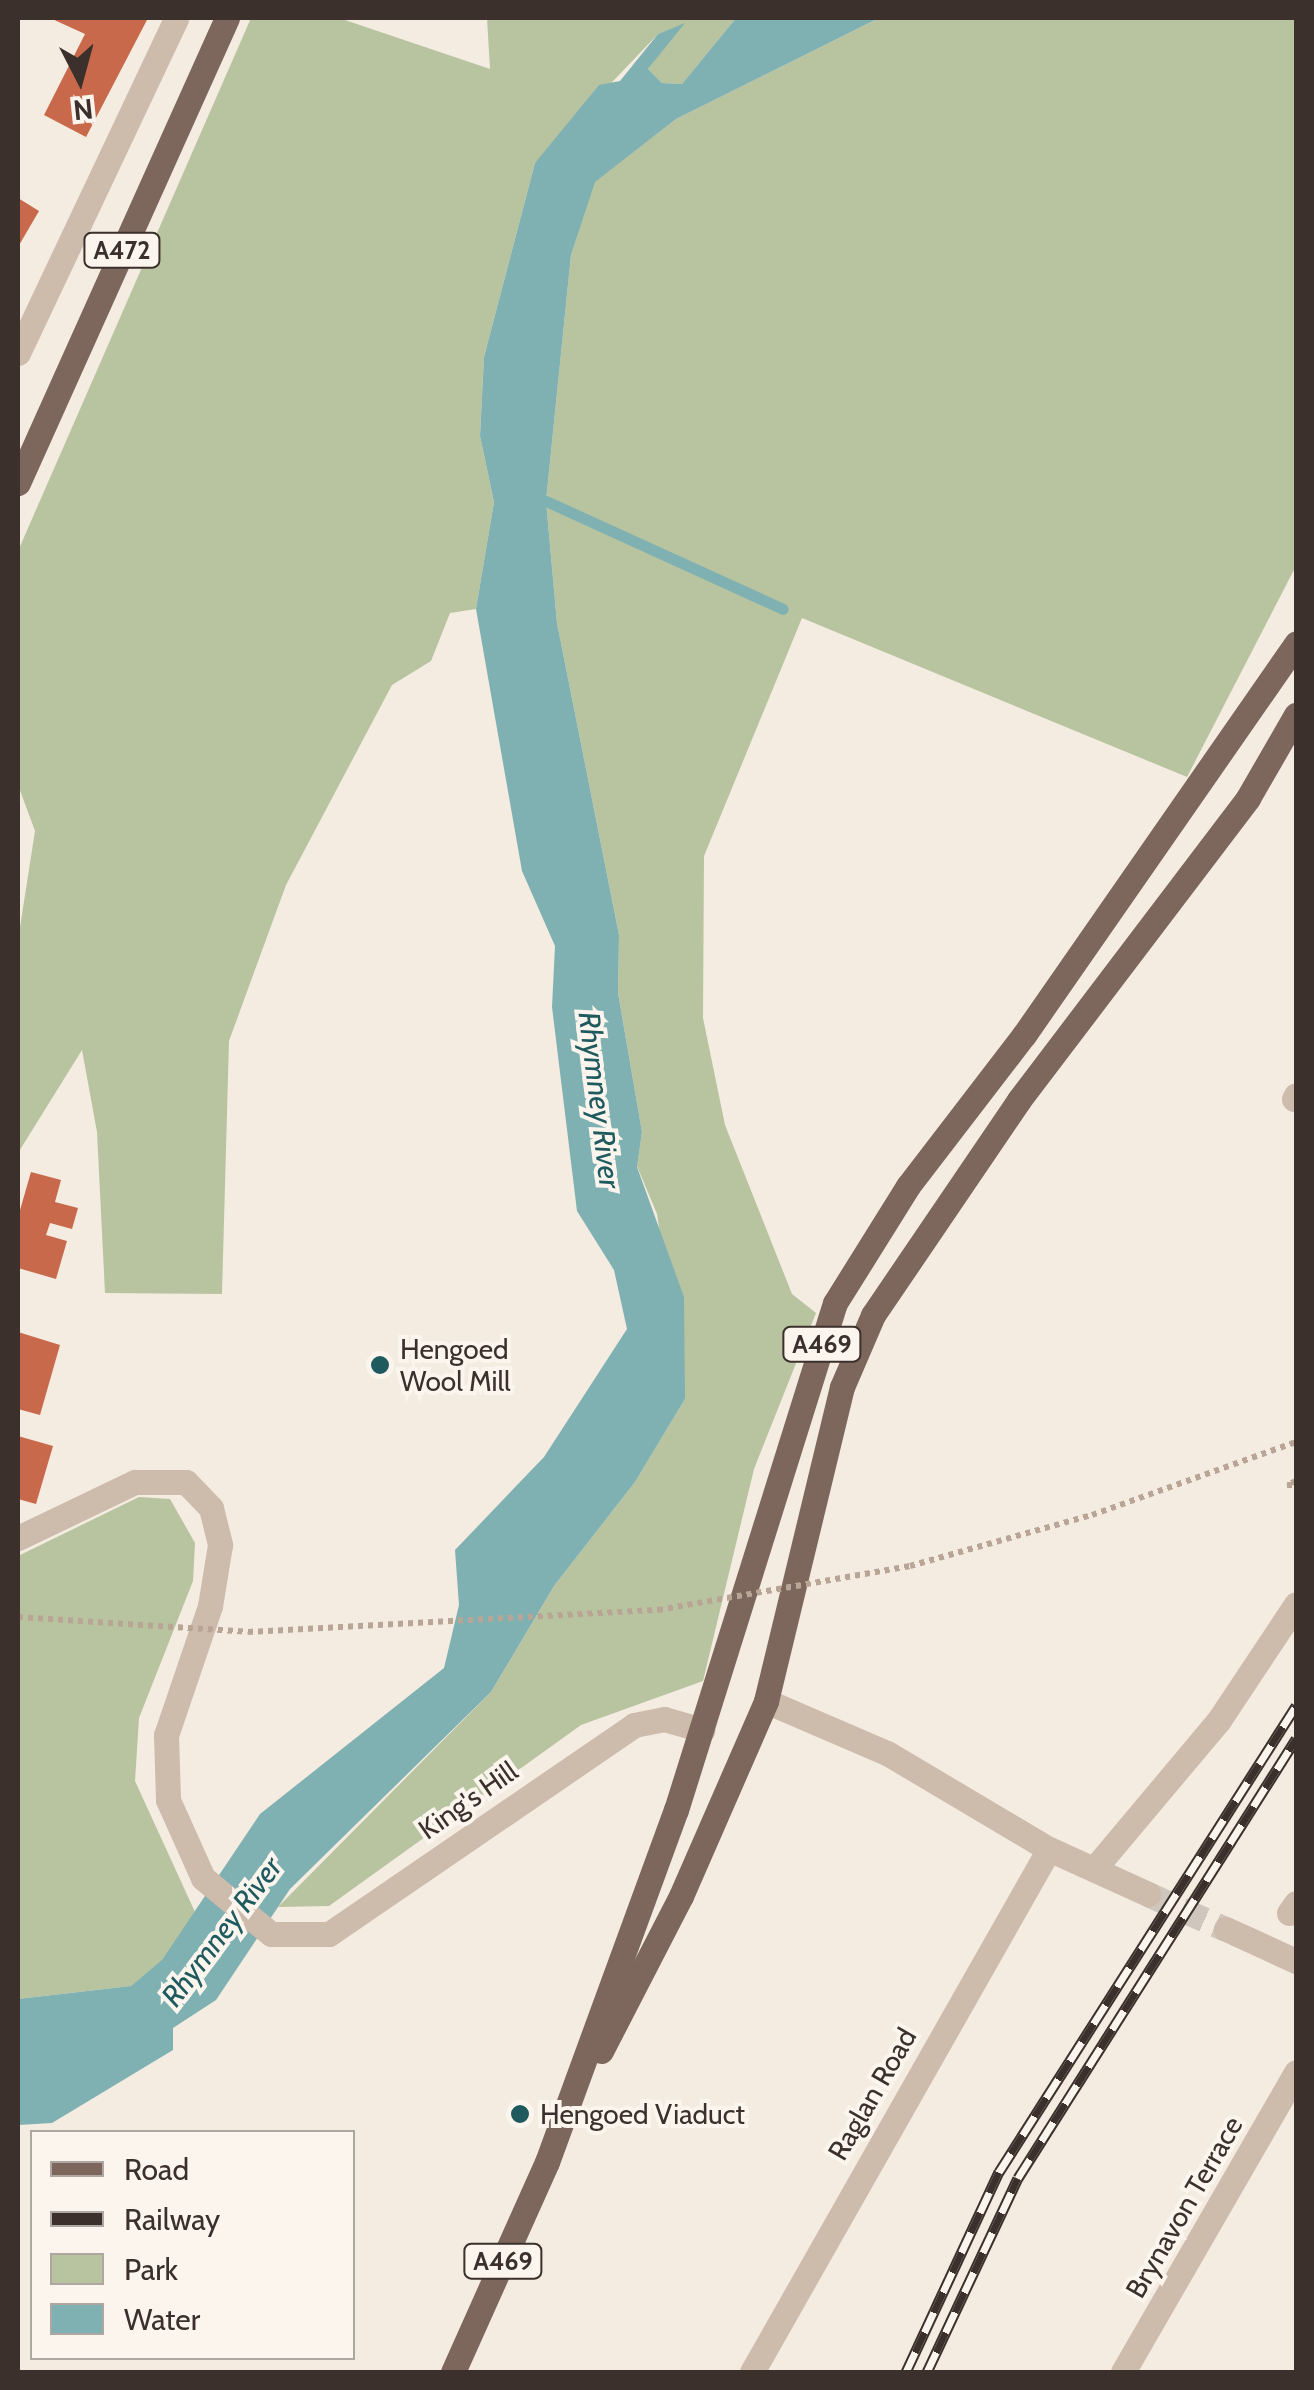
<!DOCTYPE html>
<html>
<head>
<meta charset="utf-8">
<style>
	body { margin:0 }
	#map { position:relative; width:1314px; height:2390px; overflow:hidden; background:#f4ebe1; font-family:Cabin,sans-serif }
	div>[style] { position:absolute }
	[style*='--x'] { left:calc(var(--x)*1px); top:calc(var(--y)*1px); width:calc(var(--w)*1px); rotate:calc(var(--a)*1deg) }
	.green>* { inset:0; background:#b8c4a0 }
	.water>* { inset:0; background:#7fb0b2 }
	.stream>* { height:11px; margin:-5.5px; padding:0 5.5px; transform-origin:5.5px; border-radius:5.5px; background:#7fb0b2 }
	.building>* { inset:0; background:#c8694b }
	.minor-tunnel>* { height:25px; margin-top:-12.5px; transform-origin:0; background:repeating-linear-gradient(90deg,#cfc6bd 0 25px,transparent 0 37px) }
	.path>* { height:6px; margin-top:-3px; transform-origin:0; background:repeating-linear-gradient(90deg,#b9a596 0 5px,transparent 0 10px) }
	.minor>* { height:25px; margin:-12.5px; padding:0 12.5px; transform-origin:12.5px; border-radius:12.5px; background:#cdbbac }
	.major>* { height:25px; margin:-12.5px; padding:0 12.5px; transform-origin:12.5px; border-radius:12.5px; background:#7d675c }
	.rail>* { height:11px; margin-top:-5.5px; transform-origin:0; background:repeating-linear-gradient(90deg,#fbf5ee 0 22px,#3b302b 0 44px); box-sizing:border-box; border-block:2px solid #3b302b }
	.path-bridge>* { height:6px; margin-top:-3px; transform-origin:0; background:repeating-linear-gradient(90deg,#b9a596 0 5px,transparent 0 10px) }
	.dots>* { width:28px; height:28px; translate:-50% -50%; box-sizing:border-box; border:5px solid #fbf5ee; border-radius:50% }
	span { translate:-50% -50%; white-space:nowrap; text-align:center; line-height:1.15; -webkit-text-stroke:8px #fbf5ee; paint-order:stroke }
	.shield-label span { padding:2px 8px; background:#fbf5ee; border:2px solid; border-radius:8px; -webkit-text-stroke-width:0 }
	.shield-label { font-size:25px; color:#3b302b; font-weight:700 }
	.poi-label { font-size:28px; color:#3b302b }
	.left { translate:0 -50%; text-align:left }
	.street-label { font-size:28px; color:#3b302b }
	.water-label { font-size:30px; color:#1f5a5e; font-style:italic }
	.frame { position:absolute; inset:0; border:20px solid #3b302b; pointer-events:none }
	.legend { position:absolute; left:30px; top:2130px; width:325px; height:230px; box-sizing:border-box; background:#fbf5ee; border:2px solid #aea6a0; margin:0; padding:12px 18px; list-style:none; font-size:30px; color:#3b302b }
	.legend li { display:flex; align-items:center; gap:20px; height:50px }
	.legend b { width:50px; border:2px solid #aea6a0 }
	.north { position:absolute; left:30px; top:30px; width:100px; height:100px; -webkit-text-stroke:8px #fbf5ee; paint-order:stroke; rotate:174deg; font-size:28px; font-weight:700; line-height:40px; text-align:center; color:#3b302b }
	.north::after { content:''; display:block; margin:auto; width:35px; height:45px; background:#3b302b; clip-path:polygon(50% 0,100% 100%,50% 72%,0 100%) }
</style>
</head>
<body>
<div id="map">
	<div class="green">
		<i style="clip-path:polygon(251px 18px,339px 18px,490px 69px,487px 18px,736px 18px,682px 84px,662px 83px,648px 69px,682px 25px,658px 34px,535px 163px,484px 357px,480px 436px,494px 502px,476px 609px,450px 613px,431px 661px,392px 685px,286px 885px,229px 1041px,222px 1294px,105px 1293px,97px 1132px,82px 1050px,18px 1153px,18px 940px,35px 831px,18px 785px,18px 551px)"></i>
		<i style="clip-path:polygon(879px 18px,1296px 18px,1296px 566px,1187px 777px,802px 618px,704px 856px,703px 1018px,725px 1125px,792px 1294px,816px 1313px,754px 1469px,703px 1681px,581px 1725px,329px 1906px,278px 1907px,491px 1692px,554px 1586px,635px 1482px,685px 1399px,657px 1214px,637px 1166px,642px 1132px,618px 993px,619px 935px,557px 623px,546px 501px,571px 255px,594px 182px,676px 119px)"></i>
		<i style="clip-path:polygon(139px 1497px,170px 1499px,195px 1543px,193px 1581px,139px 1718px,135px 1781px,195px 1912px,162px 1961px,131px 1986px,18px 1999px,18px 1556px)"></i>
	</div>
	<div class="water">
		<i style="clip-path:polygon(736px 18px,879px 18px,676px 119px,595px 182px,571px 255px,546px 501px,557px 623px,619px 935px,618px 993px,642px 1132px,637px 1167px,684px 1297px,685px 1399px,635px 1482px,554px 1586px,491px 1692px,290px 1889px,216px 2000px,173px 2028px,173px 2050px,52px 2123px,18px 2125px,18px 1999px,131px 1986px,162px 1960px,260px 1814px,444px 1668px,459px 1605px,455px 1550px,544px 1457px,627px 1329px,614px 1270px,577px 1211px,552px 1007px,555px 946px,522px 871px,476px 609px,494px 502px,480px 436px,484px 357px,535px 163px,599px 85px,620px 81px,658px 34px,685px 23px,648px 69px,662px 83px,682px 84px)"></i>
	</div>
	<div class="stream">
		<i style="--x:546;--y:501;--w:260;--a:24.5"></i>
	</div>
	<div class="building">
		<i style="clip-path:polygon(50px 18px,148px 18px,86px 137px,44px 115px,85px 34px)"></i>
		<i style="clip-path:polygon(18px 198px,39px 211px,18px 247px)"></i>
		<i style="clip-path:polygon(31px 1172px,61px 1180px,55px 1202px,78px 1208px,72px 1229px,50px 1223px,46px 1235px,67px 1241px,56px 1279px,18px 1268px,18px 1217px)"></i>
		<i style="clip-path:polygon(18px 1332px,60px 1345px,40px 1415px,18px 1409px)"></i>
		<i style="clip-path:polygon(18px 1436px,53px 1446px,36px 1504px,18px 1499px)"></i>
	</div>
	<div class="minor-tunnel">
		<i style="--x:1148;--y:1894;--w:85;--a:24.2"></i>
	</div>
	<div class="path">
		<i style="--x:1296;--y:1481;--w:10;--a:156"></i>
		<i style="--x:1287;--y:1485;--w:9;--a:0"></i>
		<i style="--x:1092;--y:1515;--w:217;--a:-19.7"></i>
	</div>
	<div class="minor">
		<i style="--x:18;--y:353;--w:370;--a:-64.7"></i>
		<i style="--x:1294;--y:1099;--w:4;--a:-63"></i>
		<i style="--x:18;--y:1538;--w:130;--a:-25.6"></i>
		<i style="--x:135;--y:1482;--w:51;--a:0"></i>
		<i style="--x:186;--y:1482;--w:36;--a:46"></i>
		<i style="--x:211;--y:1508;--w:38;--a:76"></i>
		<i style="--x:220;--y:1545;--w:62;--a:99.3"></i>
		<i style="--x:210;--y:1606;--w:136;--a:108.8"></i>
		<i style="--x:166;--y:1735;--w:65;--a:88.2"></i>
		<i style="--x:168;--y:1800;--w:85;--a:65.8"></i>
		<i style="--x:203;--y:1878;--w:88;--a:39.5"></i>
		<i style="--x:271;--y:1934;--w:58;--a:0"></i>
		<i style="--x:329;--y:1934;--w:370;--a:-34.4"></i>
		<i style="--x:634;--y:1725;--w:31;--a:-11"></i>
		<i style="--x:664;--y:1719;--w:40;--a:16"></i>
		<i style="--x:766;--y:1701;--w:132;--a:23.3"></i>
		<i style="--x:887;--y:1753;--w:188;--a:30.7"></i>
		<i style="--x:1049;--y:1849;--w:109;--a:24.4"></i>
		<i style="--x:1094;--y:1869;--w:194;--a:-50"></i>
		<i style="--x:1219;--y:1720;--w:139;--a:-56.4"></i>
		<i style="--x:1289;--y:1913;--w:12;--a:-55"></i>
		<i style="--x:1226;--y:1929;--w:77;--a:24.6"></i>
		<i style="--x:752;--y:2372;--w:601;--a:-60.41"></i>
		<i style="--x:1123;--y:2372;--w:346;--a:-60"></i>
	</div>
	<div class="major">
		<i style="--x:18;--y:483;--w:510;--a:-65.8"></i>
		<i style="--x:601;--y:2051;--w:174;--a:-62.7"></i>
		<i style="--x:681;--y:1896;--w:213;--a:-66.4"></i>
		<i style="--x:766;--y:1701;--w:323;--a:-76.4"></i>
		<i style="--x:842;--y:1387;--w:78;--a:-66.7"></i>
		<i style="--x:873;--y:1315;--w:260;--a:-55.8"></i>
		<i style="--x:1019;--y:1100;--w:379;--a:-52.8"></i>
		<i style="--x:1248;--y:798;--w:96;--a:-60"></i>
		<i style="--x:453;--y:2372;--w:230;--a:-65.9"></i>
		<i style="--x:547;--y:2162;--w:375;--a:-69.9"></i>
		<i style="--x:676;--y:1810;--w:531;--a:-72.59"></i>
		<i style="--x:835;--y:1303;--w:138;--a:-58"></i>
		<i style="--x:908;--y:1186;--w:190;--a:-52.5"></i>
		<i style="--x:1024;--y:1035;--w:477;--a:-55.2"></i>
	</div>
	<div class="rail">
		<i style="--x:906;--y:2372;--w:221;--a:-65.1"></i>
		<i style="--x:999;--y:2172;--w:553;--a:-57.49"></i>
		<i style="--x:927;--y:2372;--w:214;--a:-64.9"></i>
		<i style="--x:1018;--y:2178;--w:520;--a:-57.66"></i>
	</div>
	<div class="path-bridge">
		<i style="--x:18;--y:1617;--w:230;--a:3.7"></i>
		<i style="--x:248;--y:1632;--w:411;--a:-3.1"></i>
		<i style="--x:658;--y:1610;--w:256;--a:-9.9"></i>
		<i style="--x:910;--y:1566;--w:189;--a:-15.7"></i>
	</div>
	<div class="dots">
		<i style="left:380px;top:1365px;background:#1f5a5e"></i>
		<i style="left:520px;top:2114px;background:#1f5a5e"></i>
	</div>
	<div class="shield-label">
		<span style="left:122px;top:250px">A472</span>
		<span style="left:822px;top:1344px">A469</span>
		<span style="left:503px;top:2261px">A469</span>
	</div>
	<div class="poi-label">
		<span class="left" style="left:400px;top:1365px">Hengoed<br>Wool Mill</span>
		<span class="left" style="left:540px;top:2114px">Hengoed Viaduct</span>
	</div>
	<div class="street-label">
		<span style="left:468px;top:1800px;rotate:-35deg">King's Hill</span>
		<span style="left:872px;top:2094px;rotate:-60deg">Raglan Road</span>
		<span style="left:1184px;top:2207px;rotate:-60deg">Brynavon Terrace</span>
	</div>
	<div class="water-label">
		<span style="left:599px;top:1100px;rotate:83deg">Rhymney River</span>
		<span style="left:222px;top:1932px;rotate:-53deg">Rhymney River</span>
	</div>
	<div class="frame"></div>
	<ul class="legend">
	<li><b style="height:12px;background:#7d675c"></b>Road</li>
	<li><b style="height:12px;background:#3b302b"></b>Railway</li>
	<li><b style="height:28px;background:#b8c4a0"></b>Park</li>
	<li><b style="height:28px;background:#7fb0b2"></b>Water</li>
	</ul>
	<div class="north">N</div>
</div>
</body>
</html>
